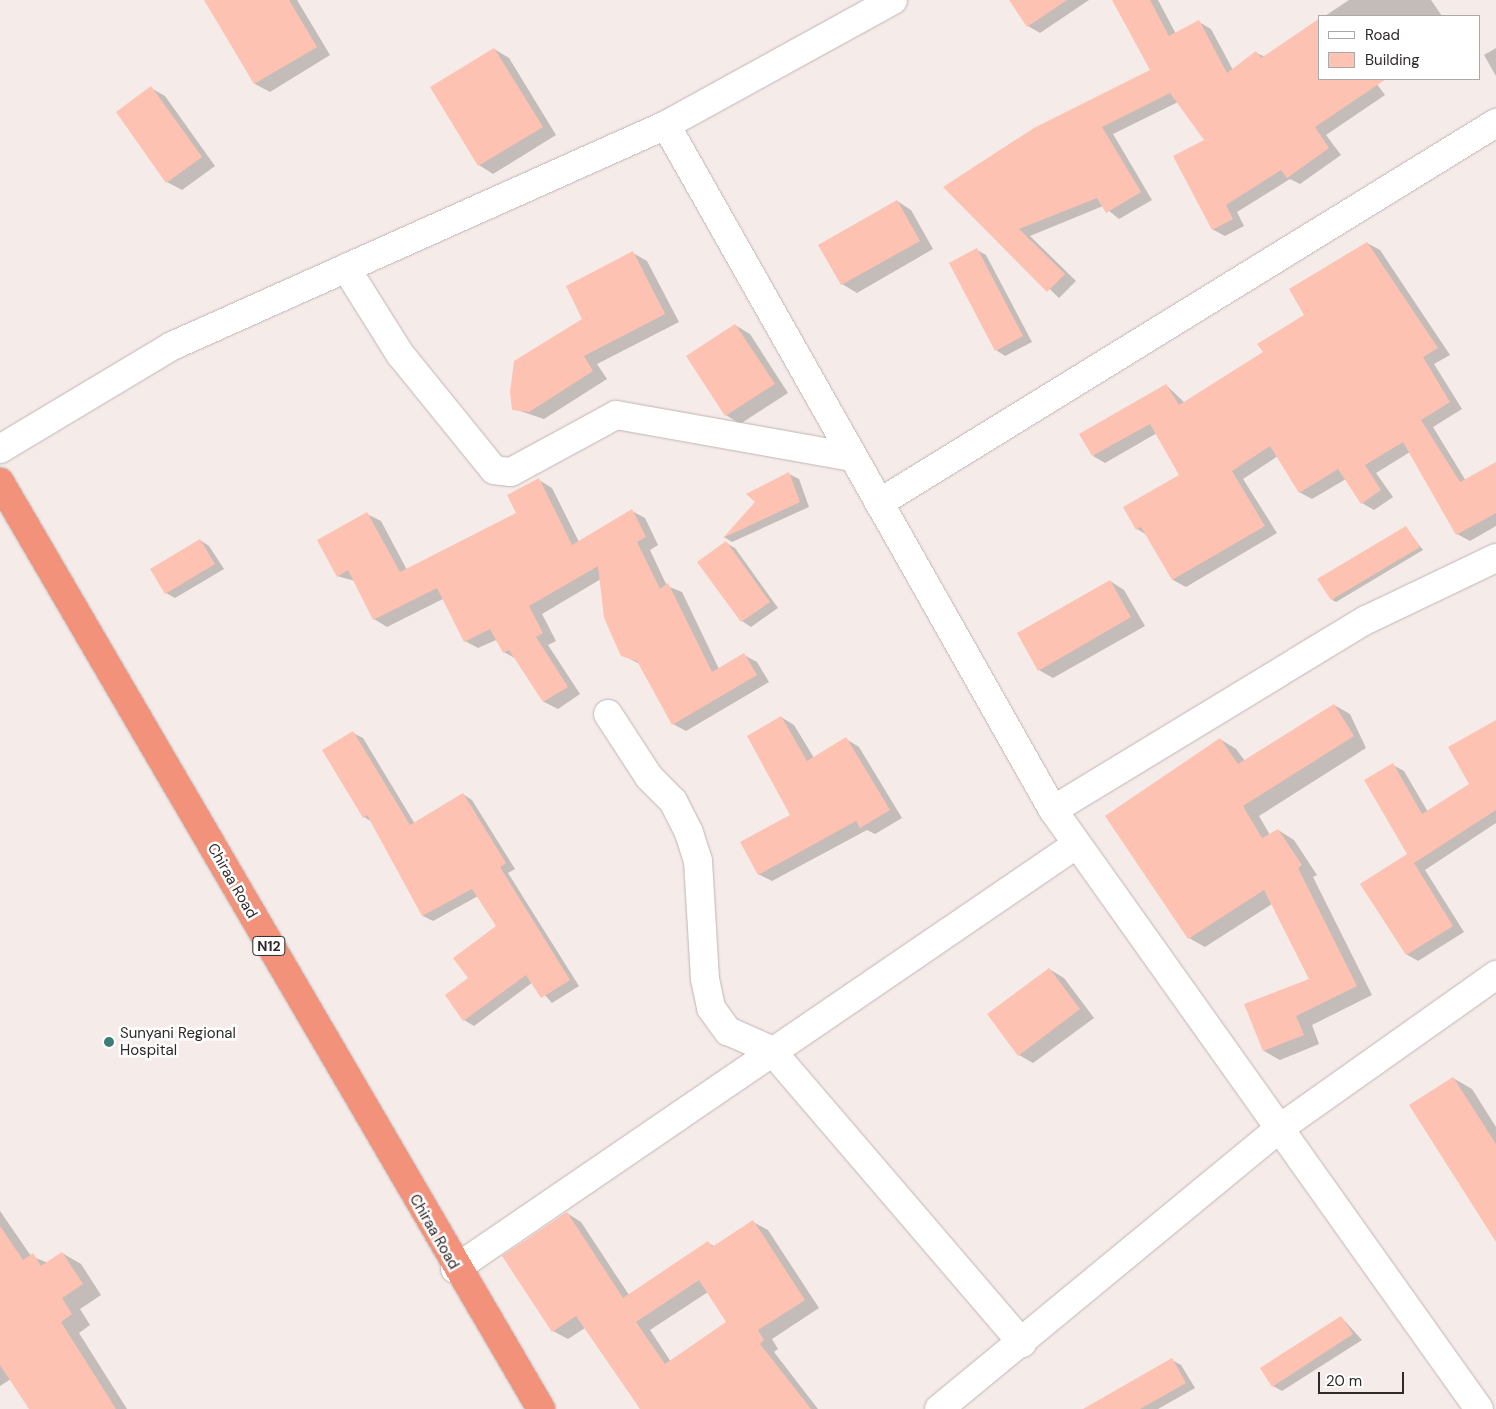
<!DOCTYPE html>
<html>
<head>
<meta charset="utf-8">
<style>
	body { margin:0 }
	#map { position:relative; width:1496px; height:1409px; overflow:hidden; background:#f5ebe8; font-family:"DM Sans",sans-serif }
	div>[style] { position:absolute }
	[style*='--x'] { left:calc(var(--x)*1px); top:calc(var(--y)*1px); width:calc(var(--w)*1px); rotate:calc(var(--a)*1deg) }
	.shadow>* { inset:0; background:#0003 }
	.building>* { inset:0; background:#fec2b3 }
	.roads { filter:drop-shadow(0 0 1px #c0b5b3) drop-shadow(0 0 1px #c0b5b3) }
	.minor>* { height:28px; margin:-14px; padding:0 14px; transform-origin:14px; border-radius:14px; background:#fff }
	.trunk>* { height:28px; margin:-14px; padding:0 14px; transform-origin:14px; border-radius:14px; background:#f3927b }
	.dots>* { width:14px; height:14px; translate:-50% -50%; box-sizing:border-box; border:2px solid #fff; border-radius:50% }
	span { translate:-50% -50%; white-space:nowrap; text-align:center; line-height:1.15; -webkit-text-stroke:5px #fff; paint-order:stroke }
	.shield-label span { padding:1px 4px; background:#fff; border:1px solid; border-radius:4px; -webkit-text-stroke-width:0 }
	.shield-label { font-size:14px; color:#2e2a29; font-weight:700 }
	.street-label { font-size:15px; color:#2e2a29 }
	.poi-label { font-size:15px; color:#2e2a29 }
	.left { translate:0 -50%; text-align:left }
	.legend { position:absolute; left:1318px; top:15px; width:162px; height:65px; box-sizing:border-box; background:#fff; border:1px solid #abaaa9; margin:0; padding:6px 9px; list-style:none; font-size:15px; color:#2e2a29 }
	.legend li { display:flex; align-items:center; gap:10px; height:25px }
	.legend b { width:25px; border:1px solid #abaaa9 }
	.scale { position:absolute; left:1318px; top:1372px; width:86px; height:22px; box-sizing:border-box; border:2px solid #2e2a29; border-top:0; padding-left:6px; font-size:15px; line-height:18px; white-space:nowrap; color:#2e2a29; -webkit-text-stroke:4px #fff; paint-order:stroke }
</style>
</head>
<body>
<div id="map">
	<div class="shadow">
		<i style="clip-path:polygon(215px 0,297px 0,330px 55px,270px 92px,255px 84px,208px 4px)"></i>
		<i style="clip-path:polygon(1011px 0,1089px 0,1040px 33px,1028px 26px)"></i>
		<i style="clip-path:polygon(1113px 0,1158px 0,1176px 34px,1199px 22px,1211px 29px,1233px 70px,1256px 53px,1320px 79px,1382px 79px,1376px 83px,1385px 95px,1326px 135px,1341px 155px,1300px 184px,1290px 179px,1237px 212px,1244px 226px,1225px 236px,1212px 229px,1206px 140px,1178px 102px,1113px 134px,1152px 200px,1119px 219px,1103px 206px,1030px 236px,1076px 281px,1059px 298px,945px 187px,1151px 71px)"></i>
		<i style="clip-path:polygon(1349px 0,1431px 0,1442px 16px,1325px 16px)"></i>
		<i style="clip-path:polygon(1496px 48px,1496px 76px,1484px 55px)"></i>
		<i style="clip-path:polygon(494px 49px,509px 58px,556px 135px,493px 174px,479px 165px)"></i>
		<i style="clip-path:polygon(151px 88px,165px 96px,215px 166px,182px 190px,167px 182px)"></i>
		<i style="clip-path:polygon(897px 201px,911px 210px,933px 249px,857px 293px,842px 284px,820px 245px)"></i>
		<i style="clip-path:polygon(1367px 243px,1380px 250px,1450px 355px,1434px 364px,1462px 409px,1433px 427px,1466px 481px,1496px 471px,1496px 526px,1470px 541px,1457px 534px,1410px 452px,1376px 473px,1393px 497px,1374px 510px,1362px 503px,1346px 479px,1312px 499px,1299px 492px,1278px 456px,1243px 479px,1277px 533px,1186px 587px,1173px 580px,1147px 535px,1137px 529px,1181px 475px,1157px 433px,1105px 463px,1093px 456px,1166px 385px,1185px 403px,1264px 353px,1306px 315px)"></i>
		<i style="clip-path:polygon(977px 250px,986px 255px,1032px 342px,1005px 356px,996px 350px)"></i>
		<i style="clip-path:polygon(633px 253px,647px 261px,679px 322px,597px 364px,607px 379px,544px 419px,514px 409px)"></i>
		<i style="clip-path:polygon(735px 325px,750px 334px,788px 393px,740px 424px,726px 415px)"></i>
		<i style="clip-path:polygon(789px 474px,799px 479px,809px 507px,732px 542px,724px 537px)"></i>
		<i style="clip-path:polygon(539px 480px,552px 488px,579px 542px,632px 511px,645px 518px,658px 545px,650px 550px,667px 586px,682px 592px,719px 669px,744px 655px,757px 662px,769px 682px,686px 731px,673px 724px,640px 664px,622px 655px,601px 579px,542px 614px,556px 641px,548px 645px,580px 694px,558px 709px,544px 702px,518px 660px,504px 652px,496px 640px,478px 648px,465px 641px,443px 599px,387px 627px,374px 619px,355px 581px,337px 576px,367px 514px,381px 521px,407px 570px,518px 514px)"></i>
		<i style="clip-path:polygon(1406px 528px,1423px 550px,1336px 602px,1332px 600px)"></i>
		<i style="clip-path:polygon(200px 540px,209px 546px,224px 569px,175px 598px,166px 593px)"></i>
		<i style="clip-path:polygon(726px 543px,735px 548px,778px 608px,751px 627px,742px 621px)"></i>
		<i style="clip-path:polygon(1110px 581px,1124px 590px,1145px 626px,1053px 678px,1039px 670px)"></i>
		<i style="clip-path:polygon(1334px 705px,1350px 714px,1366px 748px,1259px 816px,1270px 835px,1278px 830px,1294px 840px,1317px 875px,1313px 877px,1372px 995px,1312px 1025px,1319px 1044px,1280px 1060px,1264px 1051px,1310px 980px,1272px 904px,1205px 947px,1189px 938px,1220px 739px,1236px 749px,1245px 761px)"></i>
		<i style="clip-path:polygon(781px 717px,794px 725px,814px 758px,846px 739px,859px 747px,902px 818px,875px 834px,867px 830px,772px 881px,758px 874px,792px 815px)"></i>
		<i style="clip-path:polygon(1496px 721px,1496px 823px,1425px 870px,1464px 932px,1418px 961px,1406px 954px,1409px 855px,1393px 765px,1404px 771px,1428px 812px,1471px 784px)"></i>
		<i style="clip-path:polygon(353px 733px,363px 738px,415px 824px,463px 794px,472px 800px,515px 869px,508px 873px,579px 986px,552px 1003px,533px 982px,474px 1026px,464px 1020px,470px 978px,497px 926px,478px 896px,433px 921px,423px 916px,372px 822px,364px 817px)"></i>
		<i style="clip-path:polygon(1049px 969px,1064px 978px,1094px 1018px,1033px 1063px,1019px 1055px)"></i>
		<i style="clip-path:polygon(1453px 1078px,1472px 1089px,1496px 1127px,1496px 1240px)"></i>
		<i style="clip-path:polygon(0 1211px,31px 1256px,48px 1263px,62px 1253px,81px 1264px,101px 1295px,80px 1309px,90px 1325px,79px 1333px,127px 1409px,30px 1409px,11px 1379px,0 1386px)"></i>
		<i style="clip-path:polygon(evenodd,567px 1213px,581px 1222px,629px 1295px,708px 1243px,714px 1246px,753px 1222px,768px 1230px,819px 1308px,772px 1339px,778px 1349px,774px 1352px,818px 1409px,641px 1409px,585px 1328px,568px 1339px,553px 1331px,567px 1213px,708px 1292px,728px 1323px,671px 1362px,650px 1330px,708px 1292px)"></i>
		<i style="clip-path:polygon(1341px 1317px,1362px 1340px,1282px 1391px,1273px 1386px)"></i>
		<i style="clip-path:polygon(1172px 1360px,1181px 1365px,1195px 1388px,1158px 1409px,1099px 1409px)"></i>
	</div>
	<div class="building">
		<i style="clip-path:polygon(204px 0,289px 0,317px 47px,254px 84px)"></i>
		<i style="clip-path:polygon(1009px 0,1067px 0,1027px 27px)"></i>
		<i style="clip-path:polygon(1112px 0,1150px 0,1169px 36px,1199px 20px,1227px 73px,1256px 51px,1261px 58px,1320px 18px,1320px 79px,1386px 79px,1315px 127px,1329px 148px,1287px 178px,1281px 170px,1226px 205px,1233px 219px,1212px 230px,1173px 156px,1204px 140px,1170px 93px,1102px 127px,1141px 192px,1106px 213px,1097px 198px,1019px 229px,1065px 274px,1047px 292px,943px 187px,1034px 128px,1150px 70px)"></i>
		<i style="clip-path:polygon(494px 48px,543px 127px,478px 166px,430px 87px)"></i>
		<i style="clip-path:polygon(151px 86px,202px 157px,166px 183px,116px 112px)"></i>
		<i style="clip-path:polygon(897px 200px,920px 241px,841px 285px,818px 245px)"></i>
		<i style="clip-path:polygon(1367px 242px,1438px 348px,1423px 357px,1450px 402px,1421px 420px,1460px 482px,1496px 462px,1496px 513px,1456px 535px,1403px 442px,1365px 465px,1381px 490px,1361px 504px,1338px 469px,1299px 493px,1270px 446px,1232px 471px,1265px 526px,1172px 580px,1141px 527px,1136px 530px,1123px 507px,1179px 475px,1150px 424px,1092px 456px,1079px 434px,1166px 384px,1179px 405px,1263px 352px,1257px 344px,1304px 315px,1289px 289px)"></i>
		<i style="clip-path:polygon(977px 248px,1023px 336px,995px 351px,949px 263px)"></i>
		<i style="clip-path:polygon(633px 251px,665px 314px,584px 356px,593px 371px,529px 412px,512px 410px,510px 392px,514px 361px,582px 319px,566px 286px)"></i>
		<i style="clip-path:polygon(735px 324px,775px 384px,725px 416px,686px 356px)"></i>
		<i style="clip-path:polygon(789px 472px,800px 502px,723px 538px,755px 502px,746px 494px)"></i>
		<i style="clip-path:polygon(539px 478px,572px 545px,632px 509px,646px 537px,637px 542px,660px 589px,668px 583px,712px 672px,744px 653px,757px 675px,672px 725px,637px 661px,621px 656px,604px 618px,598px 566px,529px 606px,543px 633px,536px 637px,568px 687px,543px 702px,509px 650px,503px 653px,490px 629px,464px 642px,437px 588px,373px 620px,348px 570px,337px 577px,317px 540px,367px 512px,400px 572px,516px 513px,507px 495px)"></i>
		<i style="clip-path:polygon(1406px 526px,1420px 547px,1331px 600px,1317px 579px)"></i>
		<i style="clip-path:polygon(200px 539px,215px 564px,165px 594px,150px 569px)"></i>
		<i style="clip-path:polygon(726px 541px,770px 602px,741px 622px,697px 562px)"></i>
		<i style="clip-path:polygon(1110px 580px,1131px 617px,1038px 671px,1017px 633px)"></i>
		<i style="clip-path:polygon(1334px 704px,1354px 736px,1243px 806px,1262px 838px,1278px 829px,1302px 865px,1298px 868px,1357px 986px,1296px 1016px,1304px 1035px,1263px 1051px,1244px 1004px,1309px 979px,1264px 890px,1188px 939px,1105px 816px,1220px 738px,1238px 764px)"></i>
		<i style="clip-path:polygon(781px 716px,807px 761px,846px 737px,890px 810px,860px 828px,856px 821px,758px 875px,740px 842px,790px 815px,747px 736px)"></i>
		<i style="clip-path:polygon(1496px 720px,1496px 810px,1414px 863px,1453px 926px,1406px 955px,1360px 884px,1407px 854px,1364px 780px,1393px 763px,1422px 814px,1469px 784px,1448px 747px)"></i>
		<i style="clip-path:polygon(353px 731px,410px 825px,463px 793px,506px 863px,500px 867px,570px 980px,541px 998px,526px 975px,463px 1021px,445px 995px,468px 978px,453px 958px,496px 926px,472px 889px,422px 916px,367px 815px,363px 818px,322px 750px)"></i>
		<i style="clip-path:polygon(1049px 968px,1080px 1009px,1018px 1056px,987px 1014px)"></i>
		<i style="clip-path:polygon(1453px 1077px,1496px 1144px,1496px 1242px,1409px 1105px)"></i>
		<i style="clip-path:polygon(evenodd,567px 1212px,623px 1298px,708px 1241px,712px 1247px,753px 1220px,805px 1300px,758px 1330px,764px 1340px,760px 1344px,811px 1409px,640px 1409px,576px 1316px,552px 1332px,502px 1256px,567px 1212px,699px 1280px,726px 1322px,665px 1364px,636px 1322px,699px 1280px)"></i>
		<i style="clip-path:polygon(0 1226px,23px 1260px,33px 1253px,41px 1266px,62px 1252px,83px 1284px,62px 1298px,72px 1314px,61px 1322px,116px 1409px,29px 1409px,0 1365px)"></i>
		<i style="clip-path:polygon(1341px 1316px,1353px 1334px,1272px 1387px,1260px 1368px)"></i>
		<i style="clip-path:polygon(1172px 1358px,1186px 1383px,1140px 1409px,1083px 1409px)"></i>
	</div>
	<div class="roads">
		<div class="minor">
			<i style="--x:666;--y:125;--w:787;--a:60.54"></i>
			<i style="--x:1053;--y:810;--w:735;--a:54.58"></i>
			<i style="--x:346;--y:268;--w:102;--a:57.9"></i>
			<i style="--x:400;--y:354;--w:149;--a:51"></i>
			<i style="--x:494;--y:470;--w:17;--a:7"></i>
			<i style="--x:511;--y:472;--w:119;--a:-28.5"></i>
			<i style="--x:616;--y:415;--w:240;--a:10.1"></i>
			<i style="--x:0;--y:449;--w:200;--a:-30.9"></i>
			<i style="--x:172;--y:346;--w:541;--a:-24.1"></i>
			<i style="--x:666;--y:125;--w:259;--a:-28.8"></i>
			<i style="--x:879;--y:503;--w:725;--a:-31.63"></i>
			<i style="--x:608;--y:714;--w:75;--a:56.9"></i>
			<i style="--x:649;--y:777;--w:34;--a:45"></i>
			<i style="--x:673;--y:801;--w:36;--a:63"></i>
			<i style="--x:689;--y:833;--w:29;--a:72"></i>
			<i style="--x:698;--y:861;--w:118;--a:86.6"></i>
			<i style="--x:705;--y:979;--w:30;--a:78"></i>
			<i style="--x:711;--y:1008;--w:29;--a:54"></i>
			<i style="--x:728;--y:1031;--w:47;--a:23.8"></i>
			<i style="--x:771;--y:1050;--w:386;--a:49.4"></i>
			<i style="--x:1053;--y:810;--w:366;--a:-31.3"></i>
			<i style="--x:1366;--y:620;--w:144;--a:-25.5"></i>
			<i style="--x:455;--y:1269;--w:753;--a:-34.34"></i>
			<i style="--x:939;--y:1409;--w:442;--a:-39.5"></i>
			<i style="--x:1280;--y:1128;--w:265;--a:-35.3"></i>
		</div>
		<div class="trunk">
			<i style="--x:0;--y:482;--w:1073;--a:59.73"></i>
		</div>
	</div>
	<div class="dots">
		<i style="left:109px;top:1042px;background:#397f76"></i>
	</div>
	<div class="shield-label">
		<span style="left:269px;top:946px">N12</span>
	</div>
	<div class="street-label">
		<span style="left:232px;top:881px;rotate:60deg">Chiraa Road</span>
		<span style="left:434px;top:1232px;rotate:60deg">Chiraa Road</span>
	</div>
	<div class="poi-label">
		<span class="left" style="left:120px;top:1042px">Sunyani Regional<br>Hospital</span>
	</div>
	<ul class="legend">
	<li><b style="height:6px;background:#fff"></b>Road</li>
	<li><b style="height:14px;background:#fec2b3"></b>Building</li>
	</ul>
	<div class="scale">20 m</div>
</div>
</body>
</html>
